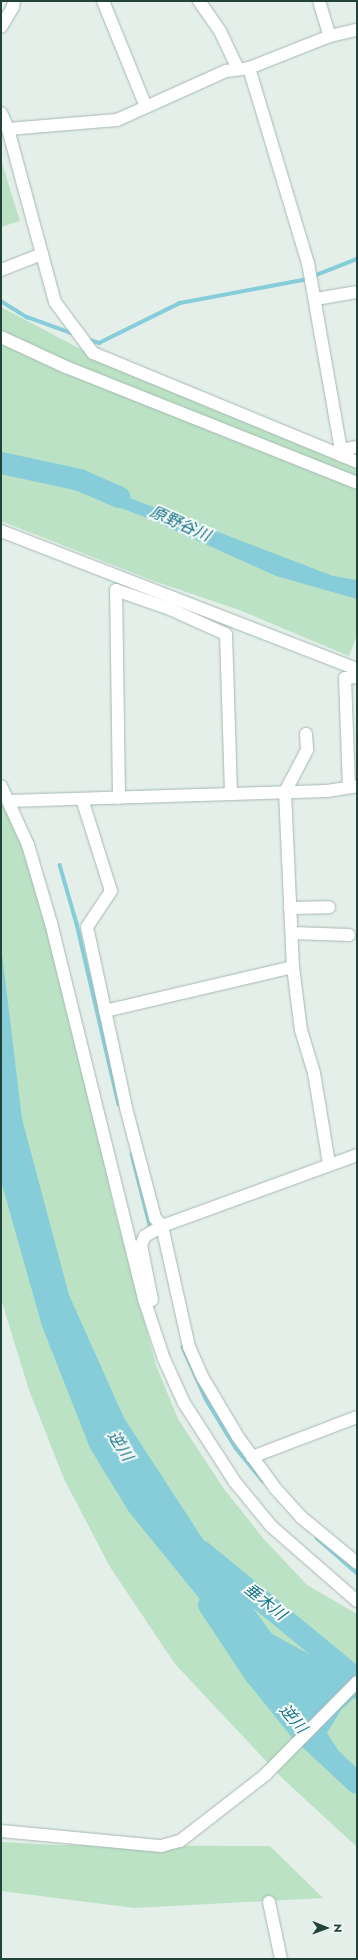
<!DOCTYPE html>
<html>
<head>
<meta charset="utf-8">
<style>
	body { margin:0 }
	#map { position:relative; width:358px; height:1960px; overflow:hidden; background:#e4efea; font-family:Jost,"Noto Sans JP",sans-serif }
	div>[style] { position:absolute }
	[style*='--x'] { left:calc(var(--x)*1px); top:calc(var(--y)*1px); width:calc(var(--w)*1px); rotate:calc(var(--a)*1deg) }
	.green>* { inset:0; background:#bbe2c5 }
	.water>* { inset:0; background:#87cdd9 }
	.stream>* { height:3.5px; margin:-1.75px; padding:0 1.75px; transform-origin:1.75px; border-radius:1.75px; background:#87cdd9 }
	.river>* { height:22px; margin:-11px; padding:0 11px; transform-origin:11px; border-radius:11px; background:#87cdd9 }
	.roads { filter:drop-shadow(0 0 1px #a6b8b1) drop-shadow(0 0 1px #a6b8b1) }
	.minor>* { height:12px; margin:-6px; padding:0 6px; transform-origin:6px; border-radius:6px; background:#fff }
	span { translate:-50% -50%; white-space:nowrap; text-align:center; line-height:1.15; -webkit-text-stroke:4px #f5fbf8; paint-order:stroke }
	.water-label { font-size:16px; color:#147386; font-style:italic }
	.frame { position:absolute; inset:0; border:2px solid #214339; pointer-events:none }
	.north { position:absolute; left:306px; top:1908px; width:40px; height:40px; -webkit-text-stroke:3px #f5fbf8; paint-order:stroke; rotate:91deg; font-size:11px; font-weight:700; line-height:16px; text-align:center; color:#214339 }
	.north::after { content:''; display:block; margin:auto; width:14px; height:18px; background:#214339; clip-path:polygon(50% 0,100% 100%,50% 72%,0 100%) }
</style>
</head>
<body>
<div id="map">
	<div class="green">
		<i style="clip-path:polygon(1px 160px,20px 221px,1px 227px)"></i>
		<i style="clip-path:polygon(1px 307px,105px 362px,357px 463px,357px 635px,349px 656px,239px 610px,151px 580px,1px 521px)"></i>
		<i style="clip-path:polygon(1px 797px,19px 835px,62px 964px,100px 1134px,113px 1204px,156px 1365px,178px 1419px,224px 1489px,263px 1538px,307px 1585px,357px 1614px,357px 1847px,282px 1778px,175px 1664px,110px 1567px,64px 1479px,29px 1390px,1px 1299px)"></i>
		<i style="clip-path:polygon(1px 1842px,55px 1845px,270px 1846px,323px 1898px,134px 1908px,1px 1891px)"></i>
	</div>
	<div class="water">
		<i style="clip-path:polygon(1px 455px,122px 495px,333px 576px,357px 580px,357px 599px,276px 576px,152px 520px,28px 472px,1px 466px)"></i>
		<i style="clip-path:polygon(1px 945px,22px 1119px,69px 1295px,124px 1418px,208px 1547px,272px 1634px,357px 1680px,357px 1700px,354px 1698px,341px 1710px,327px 1733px,342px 1756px,357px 1769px,357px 1778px,322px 1749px,129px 1512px,90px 1448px,42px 1326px,1px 1181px)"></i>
	</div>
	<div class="stream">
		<i style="--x:314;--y:276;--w:46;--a:-21.6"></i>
		<i style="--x:1;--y:301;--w:31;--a:32"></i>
		<i style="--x:27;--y:317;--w:50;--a:19.9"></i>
		<i style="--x:87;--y:339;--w:13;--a:18"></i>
		<i style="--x:99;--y:343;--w:90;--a:-26.3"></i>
		<i style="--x:180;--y:303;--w:130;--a:-10.6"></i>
		<i style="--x:60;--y:865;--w:61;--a:73.9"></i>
		<i style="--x:77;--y:924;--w:185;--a:76.9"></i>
		<i style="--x:132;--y:1154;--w:73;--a:75.8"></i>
		<i style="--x:183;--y:1347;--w:57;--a:66.1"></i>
		<i style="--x:206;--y:1399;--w:57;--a:58.5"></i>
		<i style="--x:236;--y:1448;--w:43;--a:50.7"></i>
		<i style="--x:317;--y:1538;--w:53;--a:41.2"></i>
	</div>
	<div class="river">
		<i style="--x:1;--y:463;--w:81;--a:12.1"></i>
		<i style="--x:80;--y:480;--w:43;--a:23.6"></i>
		<i style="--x:201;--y:1551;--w:202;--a:39.4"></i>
		<i style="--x:209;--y:1605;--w:83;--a:56.3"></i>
		<i style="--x:255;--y:1674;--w:72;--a:51.2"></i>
		<i style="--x:300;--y:1730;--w:78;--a:42.9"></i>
	</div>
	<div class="roads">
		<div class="minor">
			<i style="--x:103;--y:1;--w:114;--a:67.9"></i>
			<i style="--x:199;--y:1;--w:37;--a:55"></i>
			<i style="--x:220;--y:31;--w:42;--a:64.7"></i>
			<i style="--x:319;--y:1;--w:37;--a:73"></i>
			<i style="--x:1;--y:27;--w:23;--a:-59"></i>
			<i style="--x:13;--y:7;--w:6;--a:-81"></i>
			<i style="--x:249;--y:68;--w:204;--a:73.2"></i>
			<i style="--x:308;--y:263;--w:196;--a:80"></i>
			<i style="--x:1;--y:113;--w:17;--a:66"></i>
			<i style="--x:8;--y:129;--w:179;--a:74.8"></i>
			<i style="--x:55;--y:302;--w:64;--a:53.3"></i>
			<i style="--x:93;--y:353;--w:286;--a:22.4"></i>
			<i style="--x:8;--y:129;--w:109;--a:-4.7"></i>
			<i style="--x:117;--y:120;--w:120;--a:-24.2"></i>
			<i style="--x:226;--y:71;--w:23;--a:-7"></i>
			<i style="--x:249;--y:68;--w:87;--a:-21.6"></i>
			<i style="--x:330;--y:36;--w:28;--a:-13"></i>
			<i style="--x:1;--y:270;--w:44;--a:-21.3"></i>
			<i style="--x:316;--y:299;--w:42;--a:-9.7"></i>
			<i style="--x:1;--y:337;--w:72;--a:24.8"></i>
			<i style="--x:66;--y:367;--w:313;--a:21.7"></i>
			<i style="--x:341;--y:450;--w:16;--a:-11"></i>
			<i style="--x:1;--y:531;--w:382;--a:21.2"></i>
			<i style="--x:306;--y:734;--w:16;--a:86"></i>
			<i style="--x:307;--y:750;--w:47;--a:117.6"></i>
			<i style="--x:285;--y:792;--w:175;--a:87.4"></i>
			<i style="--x:293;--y:967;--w:64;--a:82.8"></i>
			<i style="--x:301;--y:1030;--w:45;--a:73.2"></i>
			<i style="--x:314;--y:1073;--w:92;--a:80.6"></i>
			<i style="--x:1;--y:786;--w:65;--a:65.4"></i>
			<i style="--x:28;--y:845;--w:81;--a:73.6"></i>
			<i style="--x:51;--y:923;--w:387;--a:76.1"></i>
			<i style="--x:144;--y:1299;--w:63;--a:71.6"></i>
			<i style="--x:164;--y:1359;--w:48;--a:65.6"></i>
			<i style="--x:184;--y:1403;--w:94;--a:57.2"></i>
			<i style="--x:235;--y:1482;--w:57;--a:50.7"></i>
			<i style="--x:271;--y:1526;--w:114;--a:41.1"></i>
			<i style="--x:349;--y:787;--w:109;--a:-92.1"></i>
			<i style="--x:345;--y:678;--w:12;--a:-5"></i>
			<i style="--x:119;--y:798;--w:208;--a:-90.8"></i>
			<i style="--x:116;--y:590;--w:57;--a:19.4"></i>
			<i style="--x:170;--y:609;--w:61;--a:24.1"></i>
			<i style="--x:226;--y:634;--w:160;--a:88.2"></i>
			<i style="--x:82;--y:799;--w:96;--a:72.5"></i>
			<i style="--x:111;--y:891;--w:43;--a:123.7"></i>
			<i style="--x:87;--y:927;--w:185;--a:77.8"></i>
			<i style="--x:126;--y:1108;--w:114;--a:75.2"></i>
			<i style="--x:155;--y:1218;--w:11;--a:49"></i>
			<i style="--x:162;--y:1226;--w:124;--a:77.4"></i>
			<i style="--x:189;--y:1347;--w:34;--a:66"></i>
			<i style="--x:203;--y:1378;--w:69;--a:59.3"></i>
			<i style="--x:238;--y:1437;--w:63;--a:54"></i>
			<i style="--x:275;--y:1488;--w:39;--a:48"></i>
			<i style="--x:301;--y:1517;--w:72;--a:39.4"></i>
			<i style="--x:9;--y:801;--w:318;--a:-1.8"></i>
			<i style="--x:327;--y:791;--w:30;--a:-9"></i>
			<i style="--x:290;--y:908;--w:39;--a:-1"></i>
			<i style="--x:292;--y:933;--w:57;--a:2"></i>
			<i style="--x:105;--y:1011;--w:193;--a:-13.2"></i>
			<i style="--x:152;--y:1300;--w:56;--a:-101.3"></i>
			<i style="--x:141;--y:1245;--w:10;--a:-66"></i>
			<i style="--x:145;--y:1236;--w:20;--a:-30"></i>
			<i style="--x:162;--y:1226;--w:208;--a:-20"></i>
			<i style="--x:252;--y:1457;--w:112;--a:-20.9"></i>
			<i style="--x:1;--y:1831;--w:161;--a:5.4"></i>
			<i style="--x:161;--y:1846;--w:20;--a:-15"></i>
			<i style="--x:180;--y:1841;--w:108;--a:-37.8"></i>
			<i style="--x:265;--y:1775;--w:131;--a:-45.3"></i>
			<i style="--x:269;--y:1902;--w:58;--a:78.1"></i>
		</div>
	</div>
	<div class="water-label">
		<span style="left:180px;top:524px;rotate:24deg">原野谷川</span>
		<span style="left:120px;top:1446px;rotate:58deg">逆川</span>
		<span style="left:265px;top:1602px;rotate:39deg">垂木川</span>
		<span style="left:293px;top:1719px;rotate:49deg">逆川</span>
	</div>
	<div class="frame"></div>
	<div class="north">N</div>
</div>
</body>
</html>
